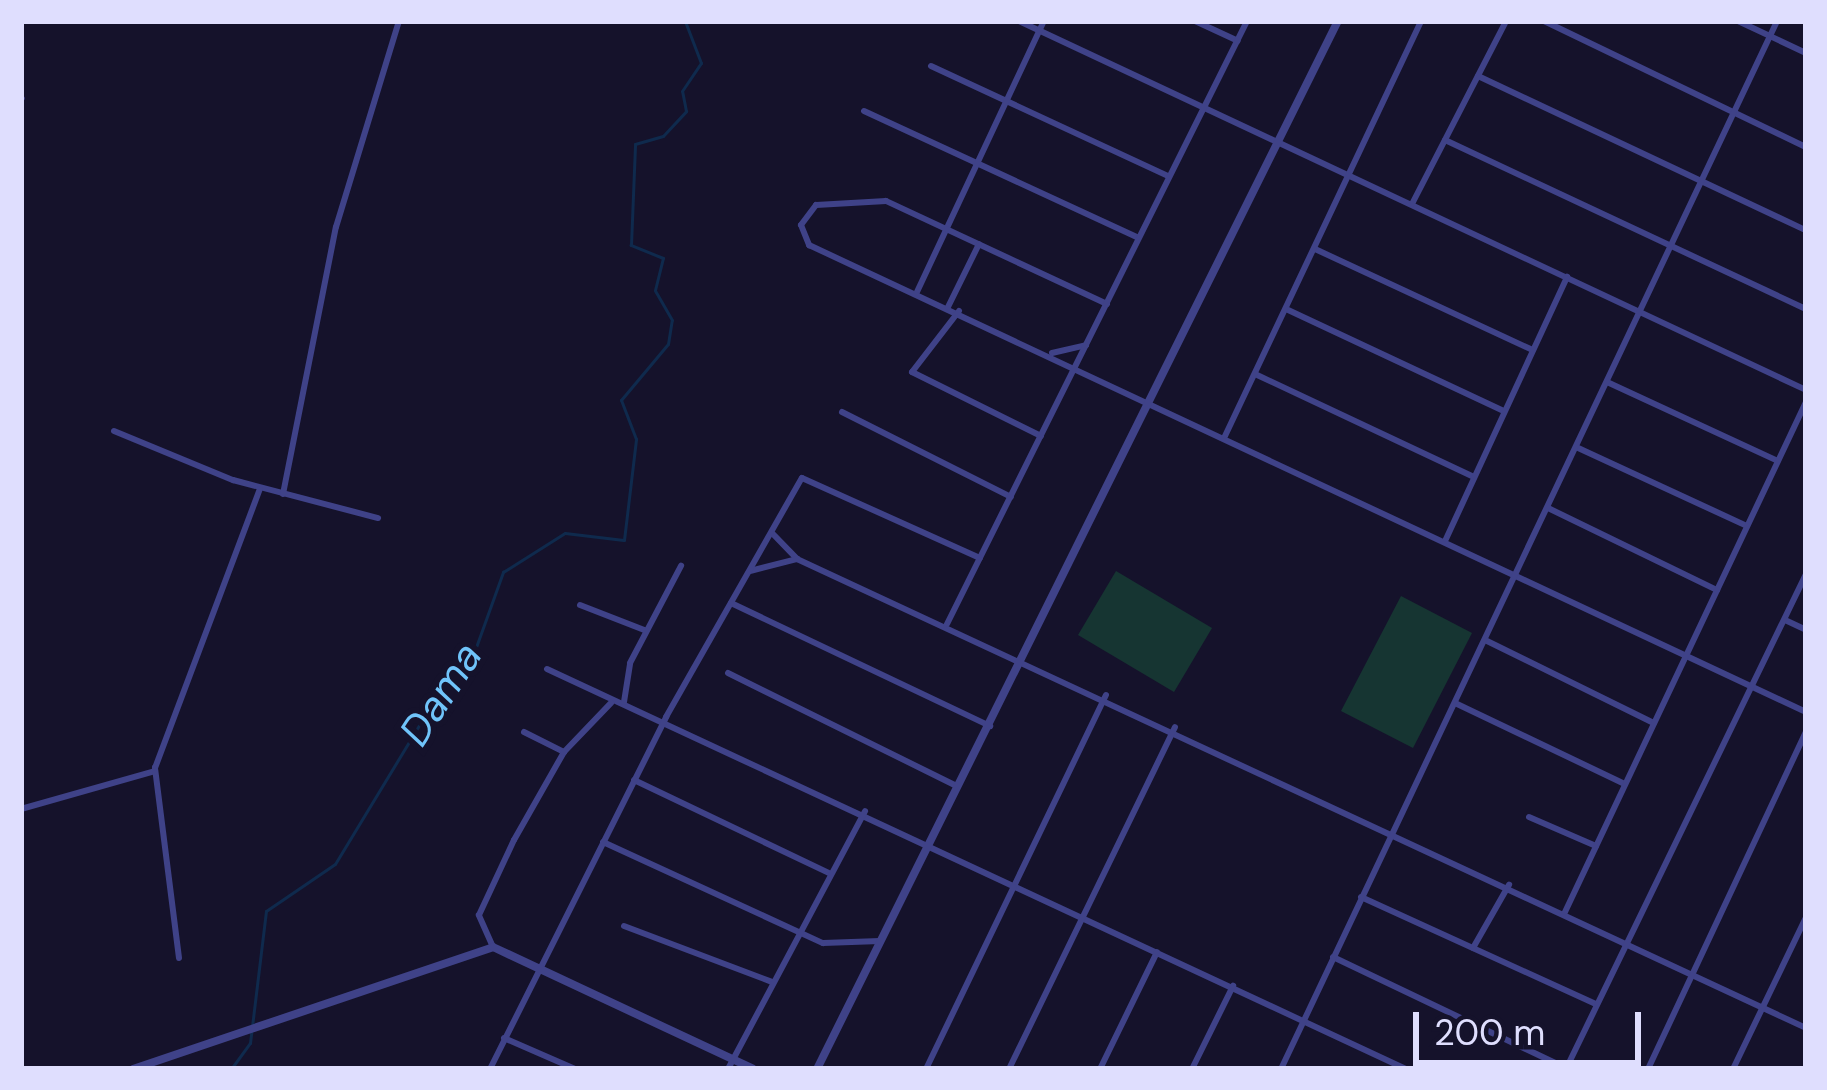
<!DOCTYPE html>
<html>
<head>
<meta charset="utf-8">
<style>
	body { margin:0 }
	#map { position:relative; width:1827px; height:1090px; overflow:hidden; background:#15122b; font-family:"DM Sans",sans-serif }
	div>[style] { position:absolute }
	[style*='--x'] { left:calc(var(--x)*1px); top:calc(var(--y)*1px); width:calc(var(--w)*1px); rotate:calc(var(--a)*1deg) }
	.green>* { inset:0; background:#163532 }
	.stream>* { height:3px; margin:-1.5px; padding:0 1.5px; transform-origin:1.5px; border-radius:1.5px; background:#0f2a4d }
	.minor>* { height:6px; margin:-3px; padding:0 3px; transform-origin:3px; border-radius:3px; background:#3f4288 }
	.tertiary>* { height:8px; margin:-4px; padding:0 4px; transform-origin:4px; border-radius:4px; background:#3f4288 }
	span { translate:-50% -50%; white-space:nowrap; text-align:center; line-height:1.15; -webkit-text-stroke:12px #15122b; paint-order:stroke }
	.water-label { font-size:42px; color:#70c4fa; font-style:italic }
	.frame { position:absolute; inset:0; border:24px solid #dfdefe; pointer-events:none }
	.scale { position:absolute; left:1413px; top:1012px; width:228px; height:54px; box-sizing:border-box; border:6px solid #dfdefe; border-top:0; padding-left:15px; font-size:36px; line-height:42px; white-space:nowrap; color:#dfdefe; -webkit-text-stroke:9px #15122b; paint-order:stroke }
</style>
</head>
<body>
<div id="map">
	<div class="green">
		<i style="clip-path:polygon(1116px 571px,1212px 628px,1174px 692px,1078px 635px)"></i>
		<i style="clip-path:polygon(1401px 596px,1472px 633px,1413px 748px,1341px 711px)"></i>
	</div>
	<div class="stream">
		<i style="--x:231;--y:1069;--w:32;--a:-54"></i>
		<i style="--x:250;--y:1043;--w:133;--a:-83.1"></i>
		<i style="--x:266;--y:911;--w:83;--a:-34.3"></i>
		<i style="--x:335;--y:864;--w:195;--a:-58.8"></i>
		<i style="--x:436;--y:697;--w:50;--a:-45.8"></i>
		<i style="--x:471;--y:661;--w:95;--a:-70.2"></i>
		<i style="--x:503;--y:572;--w:73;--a:-32.2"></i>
		<i style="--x:565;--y:533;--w:59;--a:6.8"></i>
		<i style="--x:624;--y:540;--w:102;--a:-83.2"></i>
		<i style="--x:636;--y:439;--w:42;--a:-111"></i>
		<i style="--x:621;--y:400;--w:73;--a:-50"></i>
		<i style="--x:668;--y:344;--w:24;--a:-81"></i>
		<i style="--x:672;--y:320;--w:34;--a:-120"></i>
		<i style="--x:655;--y:290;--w:33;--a:-76"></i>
		<i style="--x:663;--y:258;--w:35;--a:-158"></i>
		<i style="--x:631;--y:245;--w:101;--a:-87.7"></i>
		<i style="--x:635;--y:144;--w:29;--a:-16"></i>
		<i style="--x:663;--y:136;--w:34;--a:-47"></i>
		<i style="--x:686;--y:111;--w:20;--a:-101"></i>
		<i style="--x:682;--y:91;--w:34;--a:-56"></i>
		<i style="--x:701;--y:63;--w:45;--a:-110.9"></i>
	</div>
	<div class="minor">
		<i style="--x:1019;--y:21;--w:869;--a:25.12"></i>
		<i style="--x:1195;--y:21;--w:47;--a:24.9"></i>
		<i style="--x:1544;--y:21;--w:291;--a:25.7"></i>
		<i style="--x:1738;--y:21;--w:75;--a:25.2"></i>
		<i style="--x:21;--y:22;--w:1;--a:-45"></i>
		<i style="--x:931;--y:66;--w:261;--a:24.9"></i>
		<i style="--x:1478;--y:76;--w:362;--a:25.2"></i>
		<i style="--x:21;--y:99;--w:1;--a:-45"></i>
		<i style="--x:864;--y:111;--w:301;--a:24.8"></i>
		<i style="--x:1445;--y:140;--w:399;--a:25.1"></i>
		<i style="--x:1412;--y:204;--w:206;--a:-62.8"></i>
		<i style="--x:1315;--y:249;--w:240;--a:24.9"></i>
		<i style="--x:916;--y:294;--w:302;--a:-64.9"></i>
		<i style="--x:1107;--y:304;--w:244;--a:-155"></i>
		<i style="--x:886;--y:201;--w:70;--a:176.7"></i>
		<i style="--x:816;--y:205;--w:25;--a:127"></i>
		<i style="--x:801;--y:225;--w:22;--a:68"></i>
		<i style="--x:809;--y:245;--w:1101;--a:25.1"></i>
		<i style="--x:948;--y:307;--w:70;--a:-63.8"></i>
		<i style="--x:1286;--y:309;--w:241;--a:25.1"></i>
		<i style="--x:959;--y:311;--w:77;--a:127.6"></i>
		<i style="--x:912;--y:372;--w:144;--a:26.4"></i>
		<i style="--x:1052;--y:353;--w:35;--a:-13"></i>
		<i style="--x:1255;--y:374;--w:242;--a:25.2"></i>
		<i style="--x:1607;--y:382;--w:188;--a:24.8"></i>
		<i style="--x:842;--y:412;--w:189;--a:26.7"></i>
		<i style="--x:114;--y:431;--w:129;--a:22.4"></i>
		<i style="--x:233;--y:480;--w:150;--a:14.7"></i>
		<i style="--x:1225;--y:436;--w:459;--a:-64.7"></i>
		<i style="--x:1576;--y:447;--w:188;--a:24.8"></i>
		<i style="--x:283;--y:494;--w:272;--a:-78.8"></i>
		<i style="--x:336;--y:227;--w:215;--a:-73"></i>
		<i style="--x:1548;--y:508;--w:188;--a:25.9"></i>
		<i style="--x:773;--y:534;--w:35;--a:46"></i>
		<i style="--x:797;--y:559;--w:1113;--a:24.93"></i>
		<i style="--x:1446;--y:539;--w:289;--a:-65.2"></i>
		<i style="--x:750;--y:571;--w:49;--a:-14.3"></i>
		<i style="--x:731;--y:603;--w:287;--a:25.4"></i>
		<i style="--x:580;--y:605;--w:69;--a:21.3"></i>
		<i style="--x:1785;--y:620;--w:23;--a:25"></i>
		<i style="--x:947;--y:624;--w:674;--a:-63.55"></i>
		<i style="--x:1485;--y:640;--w:188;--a:26.2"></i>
		<i style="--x:547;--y:669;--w:948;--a:24.97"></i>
		<i style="--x:728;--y:673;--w:255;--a:26.3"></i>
		<i style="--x:624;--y:702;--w:39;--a:-81"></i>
		<i style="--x:630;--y:663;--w:110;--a:-62.3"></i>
		<i style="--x:1455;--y:703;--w:188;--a:25.5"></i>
		<i style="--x:524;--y:732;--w:45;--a:26.6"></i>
		<i style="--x:634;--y:780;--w:218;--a:25.5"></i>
		<i style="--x:21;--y:809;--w:139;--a:-15.8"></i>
		<i style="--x:1529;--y:817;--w:73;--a:23.4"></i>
		<i style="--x:603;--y:842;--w:242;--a:24.7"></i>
		<i style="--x:823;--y:943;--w:57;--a:-2"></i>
		<i style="--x:1361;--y:897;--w:258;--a:24.5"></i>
		<i style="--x:1565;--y:912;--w:564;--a:-64.71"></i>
		<i style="--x:624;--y:926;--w:158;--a:20.7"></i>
		<i style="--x:493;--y:947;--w:35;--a:-114"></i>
		<i style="--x:479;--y:915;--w:83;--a:-65"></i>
		<i style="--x:514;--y:840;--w:101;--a:-60.4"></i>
		<i style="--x:564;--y:752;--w:68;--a:-46.2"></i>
		<i style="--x:1473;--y:948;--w:73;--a:-60.3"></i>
		<i style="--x:1333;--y:957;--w:258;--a:25.5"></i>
		<i style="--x:179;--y:958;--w:192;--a:-97.2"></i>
		<i style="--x:155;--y:768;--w:298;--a:-69.4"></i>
		<i style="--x:504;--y:1038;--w:77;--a:23.6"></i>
		<i style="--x:490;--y:1069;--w:394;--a:-63.4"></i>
		<i style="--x:666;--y:717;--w:275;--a:-60.4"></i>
		<i style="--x:802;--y:478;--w:195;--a:24.2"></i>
		<i style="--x:728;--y:1069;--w:292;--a:-62"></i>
		<i style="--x:926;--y:1069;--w:415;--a:-64.3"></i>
		<i style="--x:1009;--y:1069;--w:380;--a:-64.1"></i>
		<i style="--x:1100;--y:1069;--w:130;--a:-64"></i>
		<i style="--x:1192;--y:1069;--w:93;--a:-63.7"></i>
		<i style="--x:1281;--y:1069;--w:1159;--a:-64.67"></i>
		<i style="--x:1566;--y:1069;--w:550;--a:-64.13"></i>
		<i style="--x:1648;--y:1069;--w:372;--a:-64.9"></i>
		<i style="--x:1733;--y:1069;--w:169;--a:-64.3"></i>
	</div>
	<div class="tertiary">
		<i style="--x:133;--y:1069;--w:380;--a:-18.7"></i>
		<i style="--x:493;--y:947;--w:287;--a:25.1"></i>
		<i style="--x:817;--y:1069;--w:1170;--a:-63.57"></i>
	</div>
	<div class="water-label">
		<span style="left:441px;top:694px;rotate:-57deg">Dama</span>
	</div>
	<div class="frame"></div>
	<div class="scale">200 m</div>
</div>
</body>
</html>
